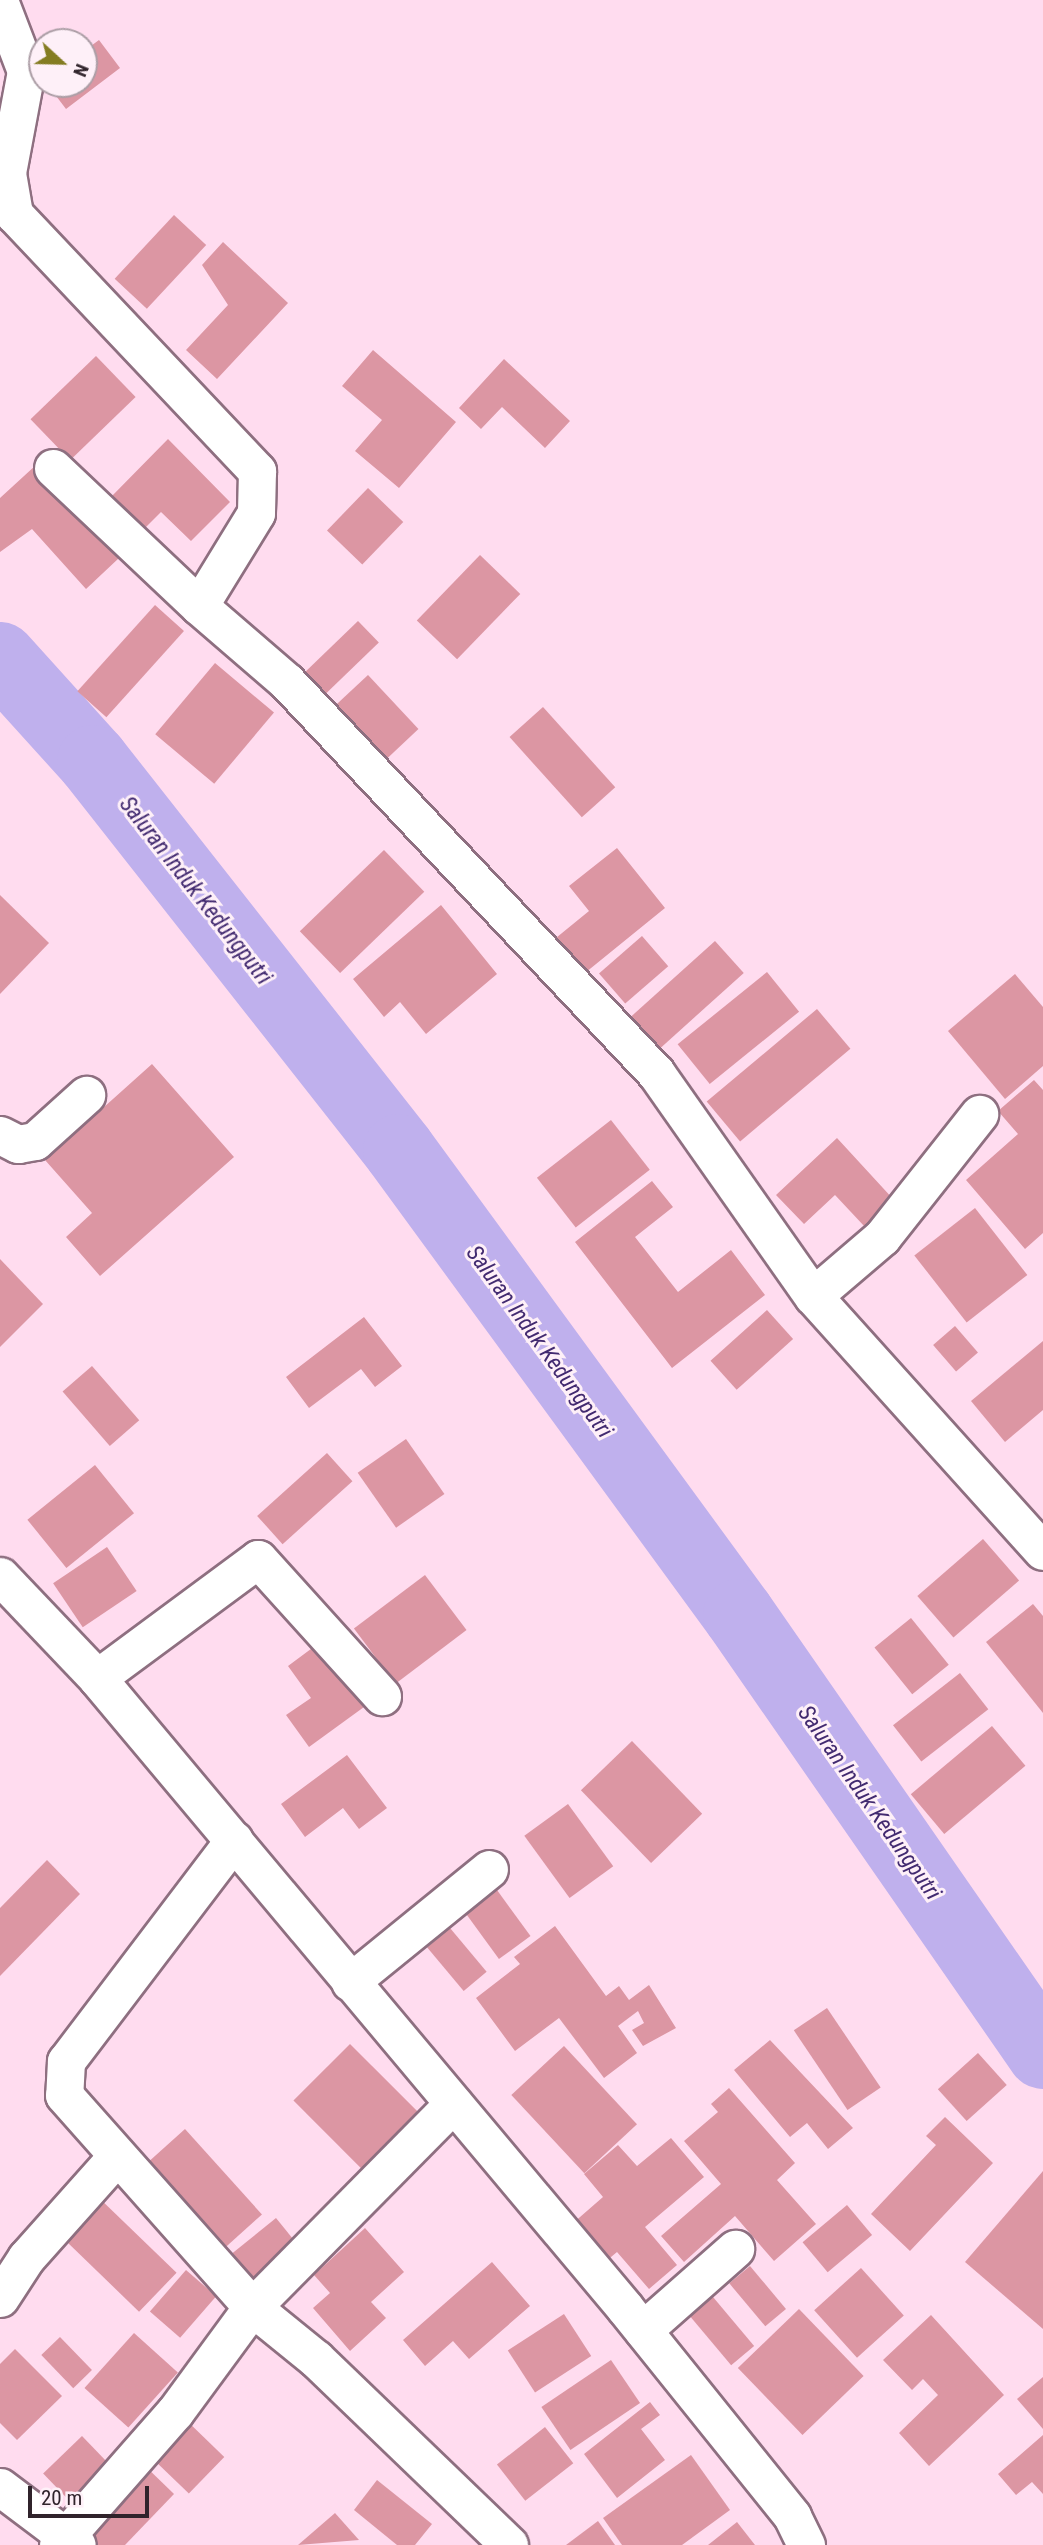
<!DOCTYPE html>
<style>
body{margin:0}
#map{position:relative;width:1043px;height:2545px;overflow:hidden;background:#ffdcef;font-family:"Roboto Condensed",sans-serif}
div>[style]{position:absolute}
.river>*{height:72px;margin:-36px;padding:0 36px;transform-origin:36px;border-radius:36px;background:#bfb0ed}
.building>*{inset:0;background:#dc96a3;transform-origin:0 0}
.roads{filter:drop-shadow(2px 0 #8e6f80) drop-shadow(-2px 0 #8e6f80) drop-shadow(0 2px #8e6f80) drop-shadow(0 -2px #8e6f80)}
.minor>*{height:37px;margin:-18.5px;padding:0 18.5px;transform-origin:18.5px;border-radius:18.5px;background:#fff}
span{translate:-50% -50%;white-space:nowrap;text-align:center;line-height:1.15;-webkit-text-stroke:6px #fef0f8;paint-order:stroke}
.water-label{font-size:23px;color:#422a70;font-style:italic}
.north{position:absolute;left:28px;top:28px;width:70px;height:70px;box-sizing:border-box;background:#fef0f8;border:2px solid #ac9ea6;border-radius:50%;rotate:112deg;font-size:19px;font-weight:700;line-height:28px;text-align:center;color:#30232b}
.north::after{content:'';display:block;margin:auto;width:24px;height:32px;background:#847c22;clip-path:polygon(50% 0,100% 100%,50% 72%,0 100%)}
.scale{position:absolute;left:28px;top:2486px;width:121px;height:32px;box-sizing:border-box;border:4px solid #30232b;border-top:0;padding-left:9px;font-size:21px;line-height:24px;white-space:nowrap;color:#30232b;-webkit-text-stroke:5px #fef0f8;paint-order:stroke}
</style>
<div id="map">
<div class="river">
<div style="left:0;top:658px;width:139px;rotate:47.9deg"></div>
<div style="left:93px;top:761px;width:495px;rotate:51.8deg"></div>
<div style="left:399px;top:1150px;width:576px;rotate:53.83deg"></div>
<div style="left:739px;top:1615px;width:533px;rotate:55.24deg"></div>
</div>
<div class="building">
<div style="clip-path:polygon(99px 40px,120px 68px,66px 109px,47px 84px,84px 84px,84px 51px)"></div>
<div style="left:174px;top:215px;width:44px;height:87px;rotate:43deg"></div>
<div style="clip-path:polygon(223px 242px,288px 303px,217px 379px,186px 350px,228px 305px,202px 265px)"></div>
<div style="clip-path:polygon(373px 350px,456px 422px,399px 488px,355px 451px,382px 420px,342px 386px)"></div>
<div style="left:96px;top:356px;width:57px;height:91px;rotate:46deg"></div>
<div style="clip-path:polygon(504px 359px,570px 421px,545px 448px,502px 407px,481px 429px,459px 408px)"></div>
<div style="clip-path:polygon(168px 439px,230px 502px,191px 541px,161px 512px,144px 529px,111px 497px)"></div>
<div style="clip-path:polygon(36px 465px,119px 558px,86px 589px,32px 529px,0 552px,0 498px)"></div>
<div style="left:368px;top:488px;width:49px;height:59px;rotate:44deg"></div>
<div style="left:480px;top:555px;width:56px;height:91px;rotate:44deg"></div>
<div style="left:155px;top:605px;width:39px;height:116px;rotate:42deg"></div>
<div style="left:358px;top:621px;width:30px;height:76px;rotate:46deg"></div>
<div style="left:215px;top:663px;width:77px;height:93px;rotate:40deg"></div>
<div style="left:368px;top:675px;width:74px;height:44px;rotate:47deg"></div>
<div style="left:543px;top:707px;width:108px;height:45px;rotate:48deg"></div>
<div style="clip-path:polygon(617px 848px,665px 908px,580px 977px,551px 942px,589px 911px,569px 886px)"></div>
<div style="left:384px;top:850px;width:58px;height:117px;rotate:46deg"></div>
<div style="clip-path:polygon(0 895px,49px 943px,0 994px)"></div>
<div style="clip-path:polygon(441px 905px,497px 974px,426px 1034px,400px 1002px,384px 1017px,353px 979px)"></div>
<div style="left:642px;top:936px;width:40px;height:57px;rotate:49deg"></div>
<div style="left:715px;top:941px;width:43px;height:118px;rotate:48deg"></div>
<div style="left:767px;top:972px;width:51px;height:115px;rotate:51deg"></div>
<div style="clip-path:polygon(1015px 974px,1043px 1007px,1043px 1066px,1005px 1099px,948px 1031px)"></div>
<div style="left:817px;top:1009px;width:52px;height:144px;rotate:50deg"></div>
<div style="clip-path:polygon(152px 1064px,234px 1157px,100px 1276px,66px 1237px,92px 1213px,45px 1160px)"></div>
<div style="clip-path:polygon(1034px 1080px,1043px 1090px,1043px 1233px,1025px 1249px,966px 1180px,1018px 1134px,998px 1111px)"></div>
<div style="left:611px;top:1120px;width:63px;height:94px;rotate:52deg"></div>
<div style="clip-path:polygon(837px 1138px,894px 1200px,865px 1227px,835px 1195px,804px 1224px,776px 1195px)"></div>
<div style="clip-path:polygon(652px 1181px,673px 1207px,635px 1237px,678px 1292px,731px 1250px,765px 1295px,672px 1368px,575px 1242px)"></div>
<div style="left:975px;top:1208px;width:85px;height:77px;rotate:52deg"></div>
<div style="clip-path:polygon(0 1259px,43px 1304px,0 1347px)"></div>
<div style="left:767px;top:1310px;width:39px;height:76px;rotate:48deg"></div>
<div style="clip-path:polygon(364px 1317px,402px 1366px,375px 1387px,361px 1369px,309px 1408px,286px 1377px)"></div>
<div style="left:955px;top:1326px;width:35px;height:29px;rotate:49deg"></div>
<div style="clip-path:polygon(1043px 1341px,1043px 1410px,1005px 1442px,971px 1401px)"></div>
<div style="left:92px;top:1366px;width:72px;height:39px;rotate:49deg"></div>
<div style="left:406px;top:1439px;width:67px;height:59px;rotate:55deg"></div>
<div style="left:327px;top:1453px;width:38px;height:94px;rotate:48deg"></div>
<div style="left:95px;top:1465px;width:62px;height:87px;rotate:51deg"></div>
<div style="left:983px;top:1539px;width:55px;height:87px;rotate:49deg"></div>
<div style="left:107px;top:1547px;width:53px;height:65px;rotate:56deg"></div>
<div style="left:425px;top:1575px;width:69px;height:89px;rotate:53deg"></div>
<div style="clip-path:polygon(1033px 1604px,1043px 1616px,1043px 1713px,986px 1642px)"></div>
<div style="left:911px;top:1618px;width:60px;height:47px;rotate:51deg"></div>
<div style="clip-path:polygon(319px 1643px,364px 1707px,309px 1747px,286px 1715px,311px 1698px,288px 1666px)"></div>
<div style="left:960px;top:1673px;width:46px;height:85px;rotate:52deg"></div>
<div style="left:992px;top:1726px;width:52px;height:106px;rotate:50deg"></div>
<div style="left:632px;top:1741px;width:101px;height:71px;rotate:46deg"></div>
<div style="clip-path:polygon(347px 1755px,387px 1808px,359px 1829px,343px 1808px,305px 1837px,281px 1804px)"></div>
<div style="left:568px;top:1804px;width:77px;height:54px;rotate:54deg"></div>
<div style="clip-path:polygon(47px 1860px,80px 1894px,0 1976px,0 1908px)"></div>
<div style="left:497px;top:1890px;width:57px;height:39px;rotate:54deg"></div>
<div style="clip-path:polygon(555px 1926px,606px 1996px,619px 1986px,629px 2000px,649px 1985px,676px 2028px,643px 2046px,632px 2030px,644px 2023px,638px 2011px,618px 2026px,637px 2053px,604px 2078px,559px 2018px,515px 2051px,476px 1998px,520px 1964px,514px 1957px)"></div>
<div style="left:450px;top:1928px;width:57px;height:30px;rotate:50deg"></div>
<div style="left:827px;top:2008px;width:96px;height:40px;rotate:56deg"></div>
<div style="clip-path:polygon(770px 2040px,853px 2128px,828px 2149px,807px 2123px,790px 2137px,734px 2070px)"></div>
<div style="left:350px;top:2044px;width:108px;height:80px;rotate:45deg"></div>
<div style="left:564px;top:2046px;width:107px;height:72px;rotate:47deg"></div>
<div style="left:978px;top:2053px;width:43px;height:54px;rotate:48deg"></div>
<div style="clip-path:polygon(729px 2088px,795px 2163px,777px 2180px,816px 2224px,774px 2261px,735px 2216px,684px 2262px,661px 2236px,721px 2184px,684px 2141px,718px 2112px,711px 2104px)"></div>
<div style="clip-path:polygon(945px 2117px,993px 2163px,910px 2251px,871px 2214px,936px 2145px,926px 2136px)"></div>
<div style="left:185px;top:2129px;width:115px;height:64px;rotate:48deg"></div>
<div style="clip-path:polygon(671px 2138px,704px 2177px,645px 2227px,677px 2265px,649px 2289px,617px 2252px,605px 2262px,572px 2224px,603px 2197px,584px 2174px,618px 2145px,637px 2166px)"></div>
<div style="clip-path:polygon(1043px 2171px,1043px 2329px,965px 2262px)"></div>
<div style="left:96px;top:2195px;width:112px;height:54px;rotate:44deg"></div>
<div style="left:847px;top:2205px;width:39px;height:58px;rotate:50deg"></div>
<div style="left:276px;top:2218px;width:38px;height:57px;rotate:51deg"></div>
<div style="clip-path:polygon(365px 2228px,404px 2272px,371px 2302px,386px 2318px,350px 2351px,313px 2308px,330px 2293px,314px 2275px)"></div>
<div style="clip-path:polygon(492px 2262px,530px 2306px,469px 2359px,453px 2341px,425px 2366px,403px 2340px)"></div>
<div style="left:750px;top:2266px;width:56px;height:27px;rotate:50deg"></div>
<div style="left:861px;top:2268px;width:64px;height:63px;rotate:48deg"></div>
<div style="left:186px;top:2270px;width:40px;height:55px;rotate:41deg"></div>
<div style="left:713px;top:2297px;width:64px;height:30px;rotate:50deg"></div>
<div style="left:799px;top:2309px;width:93px;height:85px;rotate:46deg"></div>
<div style="left:564px;top:2314px;width:50px;height:67px;rotate:57deg"></div>
<div style="clip-path:polygon(931px 2315px,1004px 2395px,929px 2466px,899px 2433px,938px 2395px,923px 2379px,912px 2390px,883px 2360px)"></div>
<div style="left:134px;top:2333px;width:59px;height:74px;rotate:42deg"></div>
<div style="left:60px;top:2337px;width:46px;height:26px;rotate:46deg"></div>
<div style="clip-path:polygon(15px 2349px,62px 2396px,17px 2440px,0 2423px,0 2364px)"></div>
<div style="left:611px;top:2360px;width:52px;height:84px;rotate:56deg"></div>
<div style="clip-path:polygon(1043px 2377px,1043px 2429px,1017px 2399px)"></div>
<div style="clip-path:polygon(650px 2402px,660px 2415px,641px 2429px,665px 2460px,617px 2498px,584px 2454px)"></div>
<div style="left:184px;top:2418px;width:56px;height:51px;rotate:44deg"></div>
<div style="left:545px;top:2427px;width:46px;height:61px;rotate:52deg"></div>
<div style="clip-path:polygon(1043px 2435px,1043px 2494px,1032px 2482px,1016px 2495px,998px 2474px)"></div>
<div style="left:82px;top:2436px;width:43px;height:54px;rotate:46deg"></div>
<div style="clip-path:polygon(691px 2455px,730px 2510px,682px 2545px,622px 2545px,603px 2518px)"></div>
<div style="clip-path:polygon(141px 2462px,174px 2494px,125px 2545px,92px 2545px,77px 2530px)"></div>
<div style="clip-path:polygon(377px 2480px,432px 2524px,415px 2545px,397px 2545px,354px 2510px)"></div>
<div style="clip-path:polygon(335px 2513px,359px 2540px,298px 2545px)"></div>
<div style="clip-path:polygon(598px 2521px,615px 2545px,566px 2545px)"></div>
<div style="clip-path:polygon(737px 2522px,755px 2545px,708px 2545px)"></div>
</div>
<div class="roads">
<div class="minor">
<div style="left:0;top:3px;width:73px;rotate:69.1deg"></div>
<div style="left:26px;top:71px;width:104px;rotate:100.6deg"></div>
<div style="left:7px;top:173px;width:42px;rotate:80.3deg"></div>
<div style="left:14px;top:214px;width:354px;rotate:46.6deg"></div>
<div style="left:257px;top:471px;width:42px;rotate:91.4deg"></div>
<div style="left:256px;top:513px;width:109px;rotate:121.5deg"></div>
<div style="left:199px;top:606px;width:116px;rotate:40.8deg"></div>
<div style="left:287px;top:682px;width:538px;rotate:46.66deg"></div>
<div style="left:656px;top:1073px;width:273px;rotate:54.9deg"></div>
<div style="left:813px;top:1296px;width:343px;rotate:48deg"></div>
<div style="left:53px;top:468px;width:201px;rotate:43.4deg"></div>
<div style="left:0;top:1135px;width:20px;rotate:27deg"></div>
<div style="left:18px;top:1144px;width:17px;rotate:-10deg"></div>
<div style="left:35px;top:1141px;width:69px;rotate:-42deg"></div>
<div style="left:813px;top:1296px;width:91px;rotate:-40.5deg"></div>
<div style="left:882px;top:1237px;width:157px;rotate:-51.7deg"></div>
<div style="left:0;top:1576px;width:141px;rotate:46.4deg"></div>
<div style="left:97px;top:1678px;width:822px;rotate:50.03deg"></div>
<div style="left:625px;top:2308px;width:267px;rotate:51.2deg"></div>
<div style="left:792px;top:2516px;width:32px;rotate:64deg"></div>
<div style="left:97px;top:1678px;width:200px;rotate:-36.5deg"></div>
<div style="left:258px;top:1559px;width:185px;rotate:47.9deg"></div>
<div style="left:234px;top:1840px;width:278px;rotate:127.2deg"></div>
<div style="left:66px;top:2061px;width:34px;rotate:93deg"></div>
<div style="left:64px;top:2095px;width:283px;rotate:48.4deg"></div>
<div style="left:252px;top:2307px;width:82px;rotate:39.1deg"></div>
<div style="left:316px;top:2359px;width:268px;rotate:43.9deg"></div>
<div style="left:350px;top:1982px;width:179px;rotate:-39.1deg"></div>
<div style="left:0;top:2298px;width:48px;rotate:-57deg"></div>
<div style="left:26px;top:2258px;width:137px;rotate:-48.3deg"></div>
<div style="left:643px;top:2330px;width:123px;rotate:-41.4deg"></div>
<div style="left:0;top:2487px;width:96px;rotate:37deg"></div>
<div style="left:58px;top:2545px;width:177px;rotate:-48.7deg"></div>
<div style="left:175px;top:2412px;width:130px;rotate:-53.7deg"></div>
<div style="left:252px;top:2307px;width:286px;rotate:-45.3deg"></div>
</div>
</div>
<div class="water-label">
<span style="left:195px;top:891px;rotate:52deg">Saluran Induk Kedungputri</span>
<span style="left:539px;top:1342px;rotate:54deg">Saluran Induk Kedungputri</span>
<span style="left:869px;top:1803px;rotate:55deg">Saluran Induk Kedungputri</span>
</div>
<div class="north">N</div>
<div class="scale">20 m</div>
</div>
